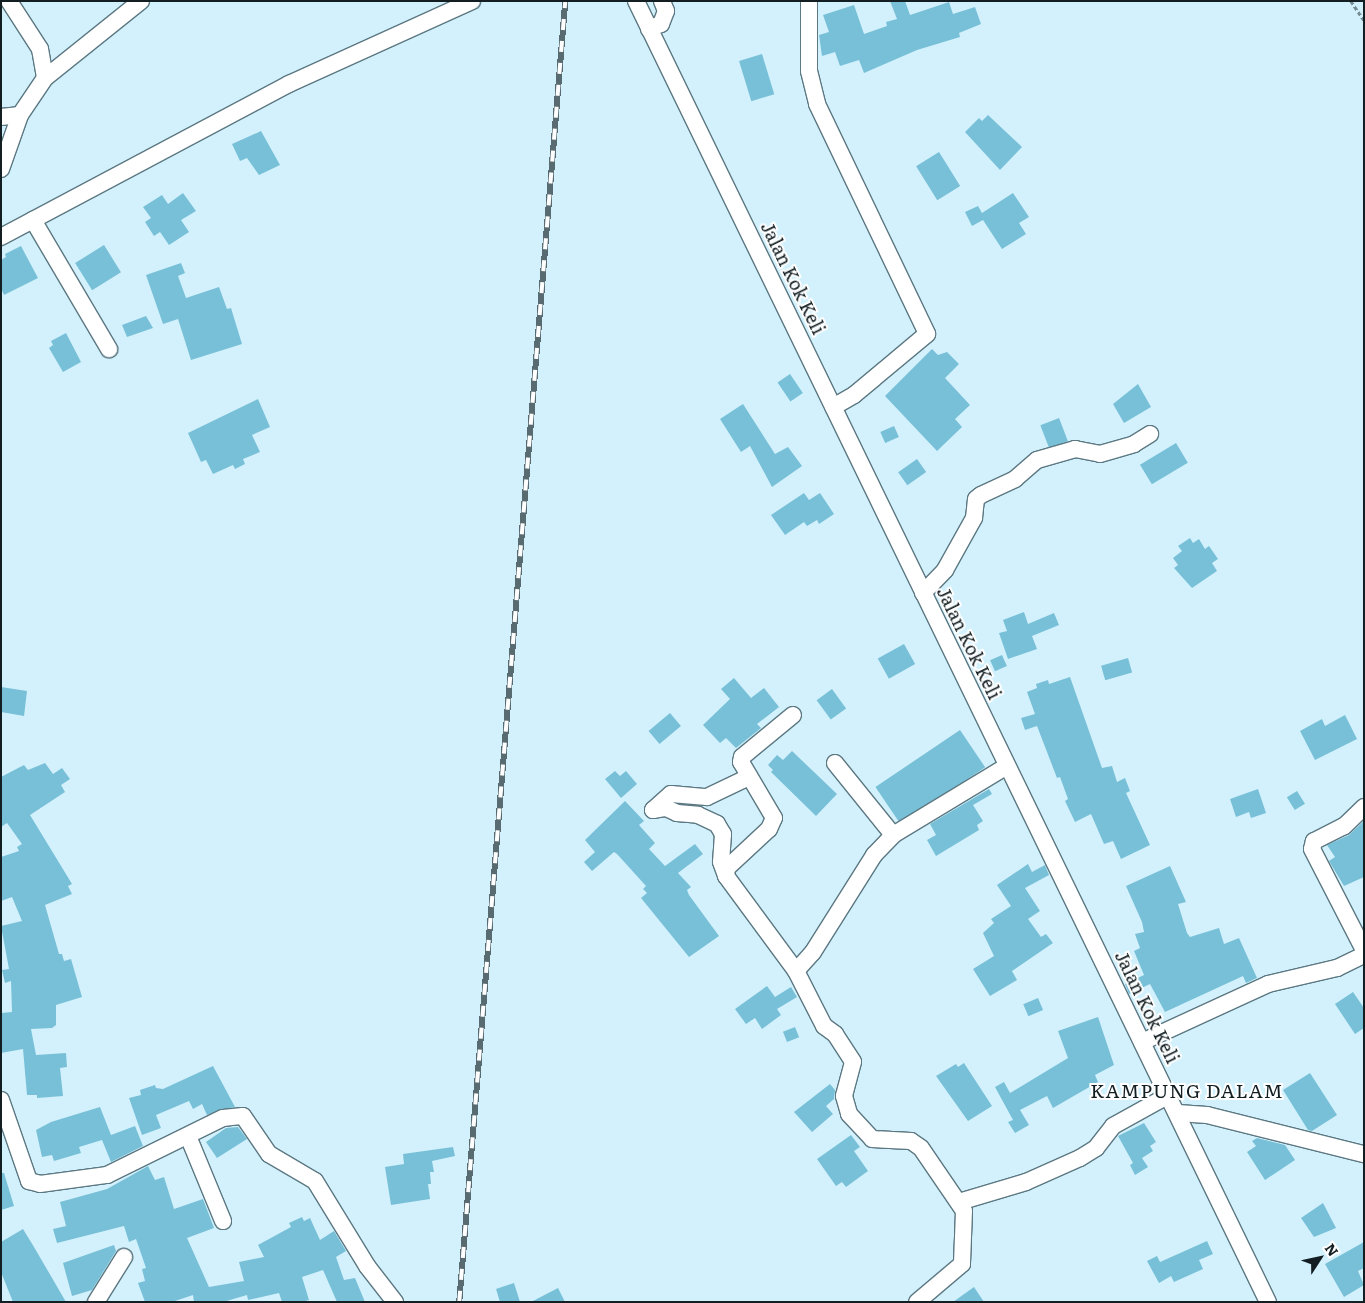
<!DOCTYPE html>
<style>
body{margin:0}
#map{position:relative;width:1365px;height:1303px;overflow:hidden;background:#d2f1fc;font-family:Literata,serif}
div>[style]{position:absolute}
.building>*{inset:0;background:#78c0d8;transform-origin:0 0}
.path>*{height:2.5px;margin-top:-1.25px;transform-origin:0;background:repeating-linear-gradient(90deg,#778d95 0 4px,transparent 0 6.5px)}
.roads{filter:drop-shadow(1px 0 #5c7882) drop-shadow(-1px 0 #5c7882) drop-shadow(0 1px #5c7882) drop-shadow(0 -1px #5c7882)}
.minor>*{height:16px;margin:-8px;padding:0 8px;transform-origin:8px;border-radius:8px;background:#fff}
.rail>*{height:5.5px;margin-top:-2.75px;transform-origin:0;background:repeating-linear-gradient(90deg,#fff 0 11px,#586b71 0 22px);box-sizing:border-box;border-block:1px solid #586b71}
span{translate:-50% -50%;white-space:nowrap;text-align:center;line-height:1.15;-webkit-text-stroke:4px #fff;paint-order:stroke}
.street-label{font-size:18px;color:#121e22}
.neighbourhood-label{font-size:19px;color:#121e22;letter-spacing:1px}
.frame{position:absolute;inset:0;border:2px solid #121e22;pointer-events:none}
.north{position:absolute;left:1295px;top:1233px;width:50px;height:50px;-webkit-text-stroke:4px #fff;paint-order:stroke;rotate:55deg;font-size:14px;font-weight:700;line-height:20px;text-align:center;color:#121e22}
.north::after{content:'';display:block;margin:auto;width:18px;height:22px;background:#121e22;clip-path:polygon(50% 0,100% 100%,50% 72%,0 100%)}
</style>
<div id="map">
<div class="building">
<div style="clip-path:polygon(890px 1px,905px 1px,910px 15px,949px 2px,953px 14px,975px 7px,981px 24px,959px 33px,960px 37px,917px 50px,864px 73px,859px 60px,840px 66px,835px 52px,822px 56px,819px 35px,829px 32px,823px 15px,854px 5px,864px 34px,887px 26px,886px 22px,897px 19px)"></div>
<div style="left:762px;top:54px;width:42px;height:24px;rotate:73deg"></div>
<div style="clip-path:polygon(988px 115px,1022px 147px,1000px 170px,965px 132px,979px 118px,982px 121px)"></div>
<div style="clip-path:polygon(261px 131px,280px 165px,259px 175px,247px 158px,240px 161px,232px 144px)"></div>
<div style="left:939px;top:152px;width:40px;height:27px;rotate:58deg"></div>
<div style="clip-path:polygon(183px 193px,196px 211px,181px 220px,189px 232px,169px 245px,160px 232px,154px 236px,145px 222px,151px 218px,143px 207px,162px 195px,168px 204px)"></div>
<div style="clip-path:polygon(1013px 193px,1029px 217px,1019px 223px,1026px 234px,1002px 249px,983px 220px,972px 226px,965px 212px,978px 206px,982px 213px)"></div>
<div style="left:104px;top:245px;width:32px;height:34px;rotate:58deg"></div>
<div style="clip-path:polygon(21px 246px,38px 278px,4px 295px,1px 288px,1px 260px,6px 257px,5px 254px)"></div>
<div style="clip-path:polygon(181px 263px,185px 273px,178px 276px,186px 298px,219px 287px,227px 309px,231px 308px,242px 344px,191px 360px,178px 319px,163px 324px,146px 275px)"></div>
<div style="clip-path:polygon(146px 316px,153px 328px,127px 337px,122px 325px)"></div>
<div style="clip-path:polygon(66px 333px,81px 362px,63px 372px,49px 348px,53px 345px,51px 341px)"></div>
<div style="clip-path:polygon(932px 349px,938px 355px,947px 352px,959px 364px,945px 378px,970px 405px,955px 419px,962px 427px,937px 451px,885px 396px)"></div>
<div style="left:790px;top:374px;width:23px;height:15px;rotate:56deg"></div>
<div style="clip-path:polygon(1138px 384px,1151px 407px,1124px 423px,1113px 404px)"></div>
<div style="clip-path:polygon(258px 399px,270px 427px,252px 435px,260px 452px,243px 459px,245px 464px,235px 469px,233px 465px,213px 474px,206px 460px,201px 462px,188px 433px)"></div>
<div style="clip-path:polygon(743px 404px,775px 454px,788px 447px,802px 466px,772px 487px,750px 446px,741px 452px,720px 419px)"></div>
<div style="left:1059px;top:418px;width:25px;height:20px;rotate:69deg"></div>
<div style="left:894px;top:426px;width:12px;height:15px;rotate:66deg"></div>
<div style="left:1176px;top:443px;width:23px;height:42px;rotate:59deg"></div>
<div style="left:917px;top:459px;width:16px;height:23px;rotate:55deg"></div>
<div style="clip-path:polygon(804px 493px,809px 500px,820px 493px,834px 514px,819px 524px,817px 520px,807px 526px,804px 522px,785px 535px,771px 515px)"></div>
<div style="clip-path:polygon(1190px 538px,1193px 543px,1199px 539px,1205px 549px,1209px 546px,1218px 559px,1212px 563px,1217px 571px,1192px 588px,1174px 568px,1178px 565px,1173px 558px,1182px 551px,1178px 546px)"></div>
<div style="clip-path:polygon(1024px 612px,1028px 624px,1054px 613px,1059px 625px,1032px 636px,1037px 649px,1008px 659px,999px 633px,1007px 631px,1003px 620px)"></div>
<div style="left:904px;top:644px;width:23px;height:30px;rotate:61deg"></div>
<div style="left:1002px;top:655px;width:12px;height:13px;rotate:66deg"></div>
<div style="left:1128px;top:658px;width:15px;height:28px;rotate:74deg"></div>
<div style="clip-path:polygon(1070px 677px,1102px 768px,1112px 766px,1117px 782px,1125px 778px,1130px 791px,1126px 793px,1150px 845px,1121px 859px,1113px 841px,1104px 844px,1091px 814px,1075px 822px,1065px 801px,1068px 799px,1060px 777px,1057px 778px,1037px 726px,1025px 730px,1021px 718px,1035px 714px,1027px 692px,1037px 688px,1036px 684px,1048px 680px,1049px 684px)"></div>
<div style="clip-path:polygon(734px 678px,751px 698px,764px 688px,779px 707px,757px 724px,761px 728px,736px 748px,726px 738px,720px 743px,703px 725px,730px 699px,721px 689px)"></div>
<div style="clip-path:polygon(1px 687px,27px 691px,24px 716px,1px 712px)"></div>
<div style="left:832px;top:689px;width:24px;height:19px;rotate:54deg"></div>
<div style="left:670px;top:713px;width:17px;height:28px;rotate:50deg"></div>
<div style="clip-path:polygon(1345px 715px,1357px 739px,1315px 760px,1300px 731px,1322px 719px,1325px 726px)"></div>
<div style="left:960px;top:730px;width:45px;height:102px;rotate:56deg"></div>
<div style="clip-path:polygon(792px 751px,837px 794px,816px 816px,771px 772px,773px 770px,768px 765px,777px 755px,783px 760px)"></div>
<div style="clip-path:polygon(45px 763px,53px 774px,62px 768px,70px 779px,61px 785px,65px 792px,30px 815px,72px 884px,68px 886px,72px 894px,45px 905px,59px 954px,62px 954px,64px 961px,71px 959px,82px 997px,56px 1005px,56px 1025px,52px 1028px,31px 1029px,36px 1055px,66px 1053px,67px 1067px,60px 1068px,63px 1096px,37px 1098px,37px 1095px,27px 1095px,23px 1049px,1px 1053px,2px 1013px,12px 1012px,11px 981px,5px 983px,2px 970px,9px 969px,1px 926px,22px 921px,12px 897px,1px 901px,1px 857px,19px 851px,17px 847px,22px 844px,7px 823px,1px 827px,1px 777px,24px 765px,28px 770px)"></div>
<div style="clip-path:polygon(615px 771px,620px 776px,626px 771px,637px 784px,621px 798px,605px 779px)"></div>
<div style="clip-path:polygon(989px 789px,992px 794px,973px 805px,983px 821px,977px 825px,979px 830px,936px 856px,927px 840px,936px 835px,930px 824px)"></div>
<div style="clip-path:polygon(1258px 789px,1266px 813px,1251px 818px,1249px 812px,1236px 817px,1230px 799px)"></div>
<div style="left:1297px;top:791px;width:15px;height:12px;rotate:58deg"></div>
<div style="clip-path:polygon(625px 801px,644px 821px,639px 825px,655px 843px,649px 849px,665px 866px,695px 844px,703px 854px,678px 873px,691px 887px,687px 890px,689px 895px,719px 936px,689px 957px,641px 898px,647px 893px,643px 889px,646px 886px,617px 854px,614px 852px,592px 871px,584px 862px,595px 852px,585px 840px)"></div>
<div style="clip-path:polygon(1364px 821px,1364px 877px,1344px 886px,1329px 861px,1335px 857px,1327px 845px,1349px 835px)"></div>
<div style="clip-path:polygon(1028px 864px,1032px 872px,1045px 865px,1049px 875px,1025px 888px,1040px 911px,1028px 919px,1041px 937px,1046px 934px,1053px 943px,1012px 971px,1017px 980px,990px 996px,973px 969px,994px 956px,983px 933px,994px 923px,991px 919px,1011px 906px,997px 885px)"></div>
<div style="clip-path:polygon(1170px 866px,1186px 902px,1178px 904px,1187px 933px,1190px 937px,1219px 928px,1224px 944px,1239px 938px,1257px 978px,1246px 983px,1243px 976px,1165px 1012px,1150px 984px,1129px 994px,1125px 984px,1144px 975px,1134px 951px,1140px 948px,1135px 934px,1144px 932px,1142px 922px,1126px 886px)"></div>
<div style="clip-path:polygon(767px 986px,775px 997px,791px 987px,797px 997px,777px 1009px,781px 1015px,762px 1029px,755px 1018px,746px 1024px,735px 1009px)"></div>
<div style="clip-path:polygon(1353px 992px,1364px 1008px,1364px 1028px,1355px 1034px,1335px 1004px)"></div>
<div style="left:1038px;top:998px;width:13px;height:16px;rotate:67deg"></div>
<div style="clip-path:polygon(1098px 1017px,1114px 1065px,1095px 1075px,1098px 1082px,1053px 1108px,1047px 1096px,1020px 1110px,1029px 1125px,1015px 1133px,1008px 1122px,1013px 1120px,995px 1087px,1004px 1082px,1010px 1093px,1068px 1058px,1058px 1031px)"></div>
<div style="left:795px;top:1027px;width:11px;height:13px;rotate:68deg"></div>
<div style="clip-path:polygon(964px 1063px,992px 1106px,968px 1121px,936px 1076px,956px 1064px,958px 1067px)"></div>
<div style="clip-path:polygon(213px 1066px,235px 1107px,207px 1115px,202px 1104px,193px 1109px,189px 1101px,156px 1115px,161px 1128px,142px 1135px,129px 1098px,141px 1095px,140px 1090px,155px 1085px,156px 1088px,163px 1089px)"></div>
<div style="clip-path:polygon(1310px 1073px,1337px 1115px,1312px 1131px,1308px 1130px,1283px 1090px)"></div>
<div style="clip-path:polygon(830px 1084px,835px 1090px,834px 1099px,826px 1106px,833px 1114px,812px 1132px,794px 1112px)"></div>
<div style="clip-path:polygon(100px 1107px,111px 1135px,135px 1126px,143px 1146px,111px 1162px,102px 1140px,79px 1147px,81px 1153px,54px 1161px,52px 1155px,42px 1157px,36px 1130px,51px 1122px)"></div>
<div style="clip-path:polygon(1144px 1123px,1156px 1142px,1150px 1146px,1153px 1151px,1142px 1158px,1148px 1167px,1135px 1175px,1130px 1165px,1133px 1163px,1118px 1136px)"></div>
<div style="clip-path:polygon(238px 1127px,247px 1139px,217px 1158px,206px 1142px,226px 1128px)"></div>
<div style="clip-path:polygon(851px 1135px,860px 1147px,854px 1151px,868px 1171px,846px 1187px,842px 1182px,836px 1186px,817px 1159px)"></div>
<div style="clip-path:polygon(1257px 1138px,1285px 1145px,1295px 1160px,1265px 1180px,1247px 1152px,1256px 1146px,1252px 1141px)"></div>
<div style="clip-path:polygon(453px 1147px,455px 1156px,432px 1161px,434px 1172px,430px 1172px,431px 1184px,428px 1184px,430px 1199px,391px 1205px,385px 1167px,404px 1164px,403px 1154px)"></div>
<div style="clip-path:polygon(148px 1166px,155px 1180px,164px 1177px,174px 1209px,203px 1199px,214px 1228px,187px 1238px,209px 1287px,244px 1281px,239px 1262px,264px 1257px,258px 1245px,291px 1227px,289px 1223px,302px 1217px,304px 1221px,310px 1218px,320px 1240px,334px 1231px,346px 1251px,336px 1257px,344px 1280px,355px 1278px,365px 1302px,337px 1302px,323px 1270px,302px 1277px,309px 1300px,302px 1302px,282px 1302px,279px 1293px,248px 1300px,247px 1295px,223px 1302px,194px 1302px,193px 1295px,172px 1302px,145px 1302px,138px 1283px,145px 1281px,142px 1269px,146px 1268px,136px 1239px,129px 1242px,124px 1226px,57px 1243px,53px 1229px,66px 1226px,60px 1202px,107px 1189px)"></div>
<div style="clip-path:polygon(1px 1173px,4px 1173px,14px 1206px,1px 1210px)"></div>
<div style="clip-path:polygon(1323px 1203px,1336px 1228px,1314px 1237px,1301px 1218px)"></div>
<div style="clip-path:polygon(23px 1229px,34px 1247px,66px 1302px,13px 1302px,1px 1272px,1px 1242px)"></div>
<div style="clip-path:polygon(1207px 1241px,1213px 1254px,1199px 1260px,1203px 1269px,1174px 1282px,1171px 1276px,1159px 1283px,1147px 1261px,1157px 1256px,1160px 1262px)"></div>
<div style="clip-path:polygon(1364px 1242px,1364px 1268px,1358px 1271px,1364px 1285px,1344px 1297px,1325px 1264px)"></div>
<div style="clip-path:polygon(114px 1245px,116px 1251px,92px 1290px,72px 1296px,63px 1263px)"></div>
<div style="clip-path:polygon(514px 1283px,520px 1302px,500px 1302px,496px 1289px)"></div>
<div style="clip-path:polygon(974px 1287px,984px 1302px,953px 1302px)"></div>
<div style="clip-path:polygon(558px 1288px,565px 1302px,531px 1302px)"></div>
</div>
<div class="path">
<div style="left:1351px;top:1px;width:23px;rotate:56deg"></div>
</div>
<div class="roads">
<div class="minor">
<div style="left:9px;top:1px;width:57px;rotate:57.1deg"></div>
<div style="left:40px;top:49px;width:29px;rotate:80deg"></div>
<div style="left:636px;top:1px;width:1446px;rotate:64.09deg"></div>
<div style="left:809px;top:1px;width:70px;rotate:90deg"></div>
<div style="left:809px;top:71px;width:34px;rotate:76deg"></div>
<div style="left:817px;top:104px;width:255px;rotate:64.4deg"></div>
<div style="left:927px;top:334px;width:95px;rotate:140.1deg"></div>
<div style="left:854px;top:395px;width:24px;rotate:150deg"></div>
<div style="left:649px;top:29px;width:13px;rotate:-23deg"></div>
<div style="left:661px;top:24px;width:14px;rotate:-69deg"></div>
<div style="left:666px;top:11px;width:11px;rotate:-112deg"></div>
<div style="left:1px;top:117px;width:19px;rotate:-6deg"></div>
<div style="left:1px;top:169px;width:57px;rotate:-70.6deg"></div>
<div style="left:20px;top:115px;width:45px;rotate:-56deg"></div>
<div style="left:45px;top:78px;width:123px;rotate:-38.7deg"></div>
<div style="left:33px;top:220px;width:150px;rotate:59.5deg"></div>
<div style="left:1px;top:237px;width:326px;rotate:-28deg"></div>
<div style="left:289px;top:84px;width:201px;rotate:-24.4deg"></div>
<div style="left:923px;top:593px;width:32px;rotate:-46deg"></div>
<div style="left:945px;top:570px;width:60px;rotate:-60.9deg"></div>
<div style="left:974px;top:518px;width:19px;rotate:-84deg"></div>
<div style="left:976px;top:499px;width:6px;rotate:-39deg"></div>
<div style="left:981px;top:495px;width:38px;rotate:-25deg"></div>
<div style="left:1015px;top:479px;width:29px;rotate:-41deg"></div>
<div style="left:1037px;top:460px;width:40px;rotate:-16deg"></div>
<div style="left:1075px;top:449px;width:25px;rotate:11deg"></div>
<div style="left:1100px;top:454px;width:35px;rotate:-16deg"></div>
<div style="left:1134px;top:444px;width:19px;rotate:-32deg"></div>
<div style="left:835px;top:763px;width:92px;rotate:51.1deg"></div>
<div style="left:1364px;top:807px;width:28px;rotate:136deg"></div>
<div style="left:1344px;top:826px;width:34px;rotate:153deg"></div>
<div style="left:1314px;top:841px;width:8px;rotate:104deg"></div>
<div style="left:1312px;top:849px;width:114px;rotate:62.8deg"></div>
<div style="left:653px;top:810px;width:13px;rotate:-9deg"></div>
<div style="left:666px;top:808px;width:12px;rotate:24deg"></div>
<div style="left:677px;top:813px;width:21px;rotate:5deg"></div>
<div style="left:698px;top:815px;width:21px;rotate:25deg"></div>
<div style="left:717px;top:824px;width:12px;rotate:59deg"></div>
<div style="left:723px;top:834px;width:28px;rotate:94deg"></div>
<div style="left:721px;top:862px;width:15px;rotate:70deg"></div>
<div style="left:726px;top:876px;width:118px;rotate:53.6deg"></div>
<div style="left:796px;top:971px;width:62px;rotate:63deg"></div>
<div style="left:824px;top:1026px;width:14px;rotate:36deg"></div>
<div style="left:835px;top:1034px;width:33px;rotate:57deg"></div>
<div style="left:853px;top:1062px;width:35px;rotate:105deg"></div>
<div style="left:844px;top:1096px;width:19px;rotate:74deg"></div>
<div style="left:849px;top:1114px;width:34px;rotate:47deg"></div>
<div style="left:872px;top:1139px;width:39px;rotate:3deg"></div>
<div style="left:911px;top:1141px;width:12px;rotate:35deg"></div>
<div style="left:921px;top:1148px;width:76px;rotate:55.7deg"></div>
<div style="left:964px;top:1211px;width:53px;rotate:92.2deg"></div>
<div style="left:962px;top:1264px;width:59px;rotate:139.8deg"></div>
<div style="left:653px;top:810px;width:24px;rotate:-42deg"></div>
<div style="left:671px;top:794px;width:36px;rotate:5deg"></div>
<div style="left:707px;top:797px;width:47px;rotate:-25.5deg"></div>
<div style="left:726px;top:876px;width:8px;rotate:-83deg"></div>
<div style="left:727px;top:868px;width:57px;rotate:-42.9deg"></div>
<div style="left:769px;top:829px;width:12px;rotate:-66deg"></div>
<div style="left:774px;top:818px;width:65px;rotate:-120.5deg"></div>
<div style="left:741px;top:762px;width:5px;rotate:-79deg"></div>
<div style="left:742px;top:757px;width:66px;rotate:-39.5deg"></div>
<div style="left:796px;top:971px;width:25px;rotate:-48deg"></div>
<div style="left:813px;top:952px;width:115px;rotate:-57.8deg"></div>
<div style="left:874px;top:855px;width:28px;rotate:-46deg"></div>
<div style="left:893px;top:835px;width:133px;rotate:-31.2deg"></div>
<div style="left:1142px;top:1042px;width:139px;rotate:-24.7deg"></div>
<div style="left:1268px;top:984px;width:71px;rotate:-13.1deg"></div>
<div style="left:1337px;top:968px;width:30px;rotate:-26deg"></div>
<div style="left:1px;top:1100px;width:86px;rotate:70.9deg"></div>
<div style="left:29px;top:1181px;width:11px;rotate:15deg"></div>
<div style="left:40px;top:1184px;width:68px;rotate:-7.7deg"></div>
<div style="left:107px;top:1175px;width:129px;rotate:-26.2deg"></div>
<div style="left:223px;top:1118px;width:20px;rotate:-6deg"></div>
<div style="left:243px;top:1116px;width:46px;rotate:55.6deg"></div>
<div style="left:269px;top:1154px;width:53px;rotate:30.4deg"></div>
<div style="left:315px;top:1181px;width:100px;rotate:58.5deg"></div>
<div style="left:367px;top:1266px;width:46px;rotate:52.1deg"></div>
<div style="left:1178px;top:1113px;width:29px;rotate:4deg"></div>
<div style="left:1207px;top:1115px;width:162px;rotate:14deg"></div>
<div style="left:188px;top:1136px;width:92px;rotate:67.6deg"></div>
<div style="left:959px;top:1202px;width:70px;rotate:-16.6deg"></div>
<div style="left:1026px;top:1182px;width:59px;rotate:-24deg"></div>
<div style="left:1080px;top:1158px;width:19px;rotate:-32deg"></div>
<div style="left:1096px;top:1148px;width:28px;rotate:-52deg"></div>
<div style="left:1113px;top:1126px;width:64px;rotate:-29deg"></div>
<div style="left:96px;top:1302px;width:53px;rotate:-58.1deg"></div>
</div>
</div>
<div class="rail">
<div style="left:459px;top:1302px;width:1305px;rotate:-85.34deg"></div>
</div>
<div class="street-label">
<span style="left:793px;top:278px;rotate:64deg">Jalan Kok Keli</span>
<span style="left:969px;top:643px;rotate:64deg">Jalan Kok Keli</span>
<span style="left:1147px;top:1007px;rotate:64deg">Jalan Kok Keli</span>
</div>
<div class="neighbourhood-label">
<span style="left:1187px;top:1091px">KAMPUNG DALAM</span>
</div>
<div class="frame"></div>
<div class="north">N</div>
</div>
